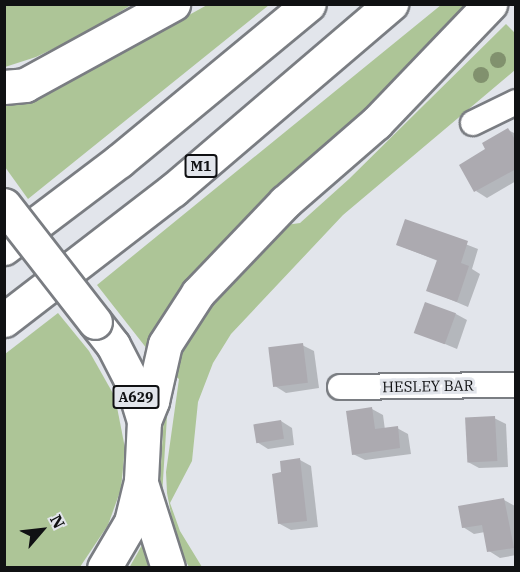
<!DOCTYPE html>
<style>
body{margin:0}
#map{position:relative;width:520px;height:572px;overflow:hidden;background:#e2e5eb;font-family:"IBM Plex Serif",serif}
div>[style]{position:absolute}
.green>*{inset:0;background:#adc597}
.shadow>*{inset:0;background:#0003}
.building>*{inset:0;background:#acaab0;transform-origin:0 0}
.roads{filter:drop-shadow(2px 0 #7a7d82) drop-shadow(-2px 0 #7a7d82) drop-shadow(0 2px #7a7d82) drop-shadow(0 -2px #7a7d82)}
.street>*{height:24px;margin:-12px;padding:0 12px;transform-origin:12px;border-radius:12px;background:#fff}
.primary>*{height:33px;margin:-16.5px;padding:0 16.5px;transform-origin:16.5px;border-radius:16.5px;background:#fff}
.highway>*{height:33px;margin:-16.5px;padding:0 16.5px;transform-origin:16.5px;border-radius:16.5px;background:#fff}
.bridges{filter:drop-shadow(2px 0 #7a7d82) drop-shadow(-2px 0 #7a7d82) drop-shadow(0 2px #7a7d82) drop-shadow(0 -2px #7a7d82)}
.primary-bridge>*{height:33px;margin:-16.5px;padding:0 16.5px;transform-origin:16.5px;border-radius:16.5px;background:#fff}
.trees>*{width:16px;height:16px;margin:-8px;border-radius:50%;background:#81916e}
span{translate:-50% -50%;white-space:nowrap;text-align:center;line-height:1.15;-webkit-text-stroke:6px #e2e5eb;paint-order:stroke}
.shield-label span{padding:2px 4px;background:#e2e5eb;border:2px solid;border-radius:4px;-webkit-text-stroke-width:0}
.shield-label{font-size:14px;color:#101113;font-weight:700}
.street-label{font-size:15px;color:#101113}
.frame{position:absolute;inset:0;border:6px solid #101113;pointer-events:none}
.north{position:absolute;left:12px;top:500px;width:60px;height:60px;-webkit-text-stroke:4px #e2e5eb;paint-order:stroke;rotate:62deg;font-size:16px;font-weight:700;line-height:24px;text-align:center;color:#101113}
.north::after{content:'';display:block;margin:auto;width:21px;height:27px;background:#101113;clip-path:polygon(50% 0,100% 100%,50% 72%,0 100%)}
</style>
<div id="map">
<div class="green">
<div style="clip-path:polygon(5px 5px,131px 5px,84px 34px,36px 57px,5px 67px)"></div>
<div style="clip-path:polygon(207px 5px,269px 5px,28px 199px,5px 167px,5px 103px,92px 69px)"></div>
<div style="clip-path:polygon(441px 5px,473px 5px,261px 211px,151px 354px,97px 285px)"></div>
<div style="clip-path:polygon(506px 24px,515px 33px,515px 70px,343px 215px,231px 334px,213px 363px,198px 402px,192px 461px,170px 503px,180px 531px,202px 567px,189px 567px,177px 545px,167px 493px,166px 472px,179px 379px,171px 373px,210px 298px,279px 226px,300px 223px,349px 179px)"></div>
<div style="clip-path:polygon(58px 313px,89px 351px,115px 397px,125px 448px,121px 489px,108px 525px,80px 567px,5px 567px,5px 354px)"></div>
<div style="clip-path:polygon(165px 397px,168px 400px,162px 496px,159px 498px)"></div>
<div style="clip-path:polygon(143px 543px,152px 567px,129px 568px,137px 554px)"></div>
</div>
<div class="shadow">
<div style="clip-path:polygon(508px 130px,516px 134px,516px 181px,487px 198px,476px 191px)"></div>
<div style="clip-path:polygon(406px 221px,478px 249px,472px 269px,480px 274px,468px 307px,428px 290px,438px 261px,398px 245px)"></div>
<div style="clip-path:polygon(456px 314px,467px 320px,457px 349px,416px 332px)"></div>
<div style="clip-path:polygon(302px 345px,314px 351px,319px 388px,286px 393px,275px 386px)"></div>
<div style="clip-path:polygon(372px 409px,383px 415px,385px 430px,397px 428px,408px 434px,411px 454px,365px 460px,353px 454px)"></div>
<div style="clip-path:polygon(494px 418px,506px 424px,508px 467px,479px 468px,468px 462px)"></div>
<div style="clip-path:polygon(281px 421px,292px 428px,294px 445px,268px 449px,257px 442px)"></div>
<div style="clip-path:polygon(300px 460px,311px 466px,318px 527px,291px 530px,280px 524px,283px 474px)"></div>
<div style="clip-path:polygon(504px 500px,515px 506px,516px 555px,500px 558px,489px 551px,485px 532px,474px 534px,463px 527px)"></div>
</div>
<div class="building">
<div style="clip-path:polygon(508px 128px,516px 141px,516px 169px,474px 192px,459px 165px,485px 149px,482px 143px)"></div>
<div style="clip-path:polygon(405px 219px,468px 241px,461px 263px,469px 266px,457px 302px,426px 291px,437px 260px,396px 245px)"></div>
<div style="left:425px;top:302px;width:33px;height:33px;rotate:20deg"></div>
<div style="left:303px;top:343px;width:40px;height:35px;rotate:83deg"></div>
<div style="clip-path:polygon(372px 407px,375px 429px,398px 426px,400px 448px,352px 455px,346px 411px)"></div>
<div style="left:495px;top:416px;width:45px;height:30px;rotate:87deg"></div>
<div style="left:281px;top:420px;width:19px;height:28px;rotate:81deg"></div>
<div style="clip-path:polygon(300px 458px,307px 521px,278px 524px,272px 474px,281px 472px,280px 461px)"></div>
<div style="clip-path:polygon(504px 498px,514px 548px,487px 552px,482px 525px,462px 528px,458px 506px)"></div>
</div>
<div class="roads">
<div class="street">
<div style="left:473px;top:123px;width:48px;rotate:-26deg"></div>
<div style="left:340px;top:387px;width:176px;rotate:-0.7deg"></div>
</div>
<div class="primary">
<div style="left:95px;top:322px;width:29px;rotate:52deg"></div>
<div style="left:113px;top:345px;width:42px;rotate:62.8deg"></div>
<div style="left:132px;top:382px;width:41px;rotate:72.9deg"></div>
<div style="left:144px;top:421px;width:60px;rotate:92.9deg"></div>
<div style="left:141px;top:481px;width:42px;rotate:103.7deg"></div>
<div style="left:131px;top:522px;width:53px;rotate:120.4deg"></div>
<div style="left:142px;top:486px;width:86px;rotate:72.4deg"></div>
</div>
<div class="highway">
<div style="left:4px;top:87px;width:21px;rotate:-5deg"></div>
<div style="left:25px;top:85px;width:169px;rotate:-28.7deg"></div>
<div style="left:4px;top:248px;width:144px;rotate:-37.1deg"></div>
<div style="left:119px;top:161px;width:246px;rotate:-39.6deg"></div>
<div style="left:4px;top:320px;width:213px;rotate:-37.6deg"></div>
<div style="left:173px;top:190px;width:287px;rotate:-40.5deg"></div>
<div style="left:144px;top:421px;width:22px;rotate:-68deg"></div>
<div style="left:152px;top:401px;width:58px;rotate:-77.2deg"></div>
<div style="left:165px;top:344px;width:61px;rotate:-57.1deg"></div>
<div style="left:198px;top:293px;width:126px;rotate:-46.3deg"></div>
<div style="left:285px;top:202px;width:121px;rotate:-41deg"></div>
<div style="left:376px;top:123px;width:165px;rotate:-46.2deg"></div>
</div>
</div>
<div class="bridges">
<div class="primary-bridge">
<div style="left:4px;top:205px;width:148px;rotate:52.1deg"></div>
</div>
</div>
<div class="trees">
<div style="left:498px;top:60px"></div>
<div style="left:481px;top:75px"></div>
</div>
<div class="shield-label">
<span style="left:201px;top:166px">M1</span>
<span style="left:136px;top:397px">A629</span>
</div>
<div class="street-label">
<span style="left:428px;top:386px;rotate:-1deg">HESLEY BAR</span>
</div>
<div class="frame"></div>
<div class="north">N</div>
</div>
